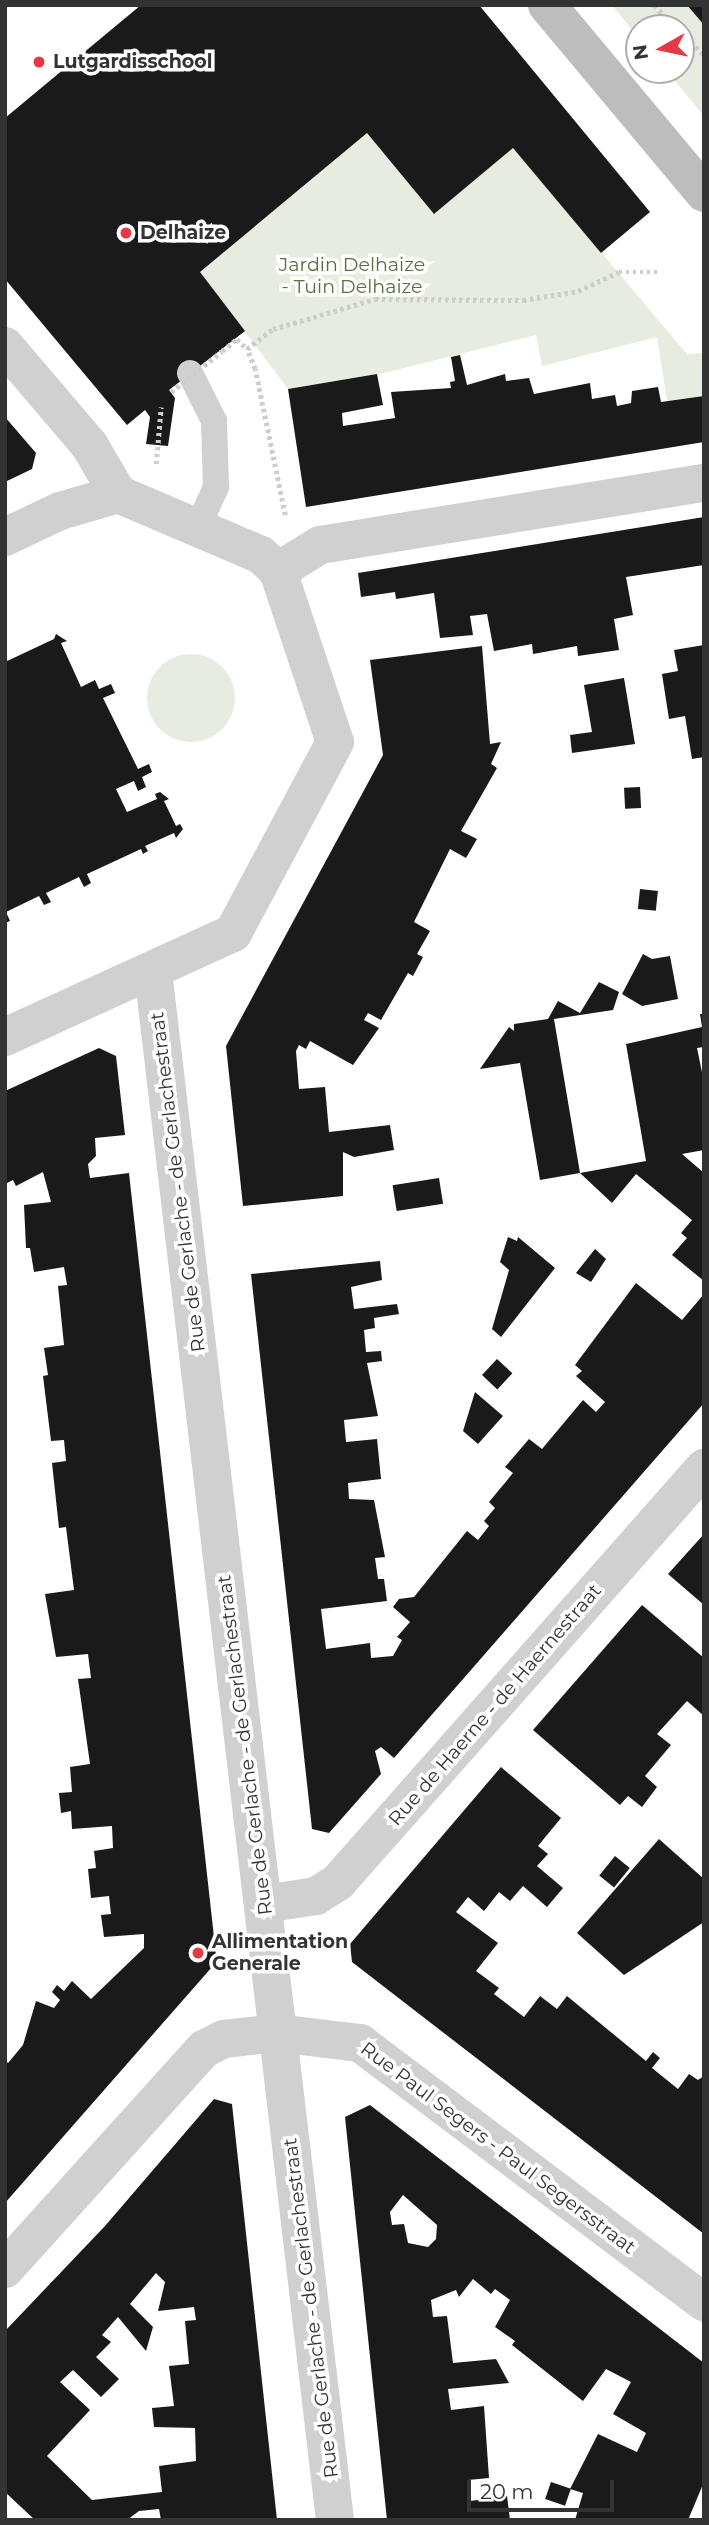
<!DOCTYPE html>
<style>
body{margin:0}
#map{position:relative;width:709px;height:2525px;overflow:hidden;background:#fff;font-family:Montserrat,sans-serif}
div>[style]{position:absolute}
.green>*{inset:0;background:#e6ecdf}
.round{border-radius:50%}
.building>*{inset:0;background:#1a1a1a;transform-origin:0 0}
.path>*{height:4.5px;margin-top:-2.25px;transform-origin:0;background:repeating-linear-gradient(90deg,#cdcdcd 0 3.5px,transparent 0 7px)}
.lane>*{height:26px;margin:-13px;padding:0 13px;transform-origin:13px;border-radius:13px;background:#d0d0d0}
.street>*{height:38px;margin:-19px;padding:0 19px;transform-origin:19px;border-radius:19px;background:#d0d0d0}
.secondary>*{height:38px;margin:-19px;padding:0 19px;transform-origin:19px;border-radius:19px;background:#bdbdbd}
.path-bridge>*{height:4.5px;margin-top:-2.25px;transform-origin:0;background:repeating-linear-gradient(90deg,#cdcdcd 0 3.5px,transparent 0 7px)}
.dots>*{width:19px;height:19px;translate:-50% -50%;box-sizing:border-box;border:4px solid #fff;border-radius:50%}
span{translate:-50% -50%;white-space:nowrap;text-align:center;line-height:1.15;-webkit-text-stroke:7px #fff;paint-order:stroke}
.poi-label{font-size:19px;color:#333;font-weight:700}
.left{translate:0 -50%;text-align:left}
.park-label{font-size:19px;color:#56703f}
.street-label{font-size:19px;color:#333}
.frame{position:absolute;inset:0;border:7px solid #333;pointer-events:none}
.north{position:absolute;left:625px;top:14px;width:70px;height:70px;box-sizing:border-box;background:#fff;border:2px solid #adadad;border-radius:50%;rotate:261deg;font-size:19px;font-weight:700;line-height:28px;text-align:center;color:#333}
.north::after{content:'';display:block;margin:auto;width:24px;height:32px;background:#e63946;clip-path:polygon(50% 0,100% 100%,50% 72%,0 100%)}
.scale{position:absolute;left:467px;top:2480px;width:147px;height:32px;box-sizing:border-box;border:4px solid #333;border-top:0;padding-left:9px;font-size:21px;line-height:24px;white-space:nowrap;color:#333;-webkit-text-stroke:5px #fff;paint-order:stroke}
</style>
<div id="map">
<div class="green">
<div style="clip-path:polygon(612px 5px,687px 5px,704px 25px,704px 116px,666px 70px,681px 70px,681px 28px,639px 28px,639px 38px)"></div>
<div style="clip-path:polygon(367px 133px,434px 214px,513px 148px,687px 354px,704px 353px,704px 396px,667px 401px,657px 337px,542px 366px,536px 335px,388px 372px,288px 389px,200px 272px)"></div>
<div class="round" style="left:147px;top:654px;width:88px;height:88px"></div>
</div>
<div class="building">
<div style="clip-path:polygon(141px 5px,479px 5px,650px 212px,601px 253px,513px 148px,434px 214px,367px 133px,200px 272px,245px 331px,169px 390px,175px 398px,168px 446px,146px 444px,150px 417px,145px 410px,127px 425px,5px 279px,5px 118px)"></div>
<div style="clip-path:polygon(687px 5px,704px 5px,704px 25px)"></div>
<div style="clip-path:polygon(460px 355px,467px 385px,505px 374px,506px 381px,529px 378px,534px 394px,590px 383px,592px 399px,615px 395px,617px 406px,631px 403px,632px 391px,658px 387px,661px 402px,704px 396px,704px 442px,306px 507px,288px 389px,377px 374px,383px 405px,342px 413px,343px 426px,395px 418px,391px 392px,451px 388px,450px 382px,455px 381px,451px 357px)"></div>
<div style="clip-path:polygon(5px 417px,36px 453px,32px 469px,5px 482px)"></div>
<div style="clip-path:polygon(704px 517px,704px 565px,626px 577px,633px 615px,614px 619px,619px 650px,578px 656px,577px 646px,533px 654px,532px 644px,494px 651px,487px 614px,470px 616px,473px 635px,440px 638px,434px 593px,396px 599px,395px 592px,361px 597px,358px 573px)"></div>
<div style="clip-path:polygon(56px 634px,67px 641px,61px 643px,81px 687px,95px 680px,99px 689px,111px 684px,115px 693px,103px 698px,138px 769px,149px 764px,152px 772px,142px 777px,146px 787px,138px 791px,134px 781px,116px 789px,127px 812px,157px 799px,155px 794px,160px 792px,169px 799px,164px 801px,176px 826px,180px 824px,183px 829px,176px 838px,174px 833px,145px 846px,148px 851px,143px 854px,141px 849px,87px 874px,91px 883px,84px 887px,79px 877px,46px 893px,51px 902px,44px 905px,39px 896px,6px 912px,10px 921px,5px 923px,5px 662px,54px 639px)"></div>
<div style="clip-path:polygon(704px 645px,704px 757px,692px 759px,685px 716px,669px 719px,662px 674px,678px 671px,674px 650px)"></div>
<div style="clip-path:polygon(482px 646px,490px 744px,501px 742px,491px 764px,497px 768px,461px 831px,477px 839px,466px 858px,450px 849px,414px 922px,430px 931px,417px 954px,423px 957px,413px 976px,408px 973px,381px 1020px,368px 1013px,364px 1020px,379px 1028px,353px 1065px,310px 1041px,306px 1049px,299px 1045px,296px 1051px,299px 1089px,325px 1087px,329px 1132px,390px 1125px,394px 1150px,354px 1157px,343px 1152px,343px 1196px,243px 1206px,226px 1046px,383px 755px,370px 660px)"></div>
<div style="clip-path:polygon(624px 678px,635px 744px,572px 753px,570px 735px,592px 732px,584px 685px)"></div>
<div style="left:640px;top:787px;width:21px;height:16px;rotate:87deg"></div>
<div style="left:640px;top:889px;width:18px;height:20px;rotate:6deg"></div>
<div style="clip-path:polygon(643px 954px,652px 959px,670px 956px,678px 999px,642px 1006px,622px 994px)"></div>
<div style="clip-path:polygon(599px 982px,619px 992px,613px 1010px,554px 1019px,580px 1173px,540px 1180px,520px 1063px,480px 1069px,509px 1027px,514px 1031px,514px 1024px,548px 1019px,558px 1001px,580px 1013px)"></div>
<div style="clip-path:polygon(700px 1014px,704px 1014px,704px 1047px,697px 1048px,704px 1082px,704px 1150px,682px 1154px,704px 1173px,704px 1281px,672px 1255px,687px 1238px,681px 1233px,692px 1220px,636px 1174px,612px 1203px,580px 1173px,646px 1161px,626px 1044px,702px 1027px)"></div>
<div style="clip-path:polygon(99px 1048px,116px 1056px,125px 1135px,95px 1138px,96px 1156px,88px 1164px,90px 1178px,129px 1173px,216px 1955px,212px 1967px,5px 2203px,5px 2060px,8px 2063px,23px 2045px,36px 2001px,54px 2008px,60px 2000px,52px 1992px,57px 1985px,64px 1991px,72px 1981px,91px 1999px,144px 1948px,144px 1934px,104px 1937px,101px 1915px,111px 1914px,109px 1896px,91px 1898px,88px 1869px,96px 1868px,94px 1851px,113px 1848px,112px 1826px,72px 1829px,71px 1811px,61px 1813px,59px 1793px,72px 1792px,70px 1767px,90px 1764px,78px 1679px,91px 1678px,88px 1654px,56px 1657px,45px 1594px,74px 1590px,66px 1527px,59px 1528px,52px 1463px,66px 1461px,64px 1440px,51px 1441px,43px 1376px,48px 1375px,44px 1348px,64px 1345px,58px 1286px,67px 1285px,64px 1267px,34px 1272px,30px 1248px,26px 1248px,24px 1205px,51px 1202px,43px 1172px,16px 1186px,13px 1180px,5px 1184px,5px 1091px)"></div>
<div style="left:439px;top:1178px;width:26px;height:47px;rotate:81deg"></div>
<div style="clip-path:polygon(508px 1237px,517px 1241px,518px 1237px,555px 1268px,501px 1337px,492px 1329px,509px 1270px,500px 1262px)"></div>
<div style="clip-path:polygon(595px 1249px,606px 1259px,591px 1282px,576px 1273px)"></div>
<div style="clip-path:polygon(380px 1261px,382px 1280px,351px 1287px,354px 1309px,397px 1304px,399px 1314px,374px 1318px,375px 1328px,364px 1330px,366px 1352px,381px 1351px,382px 1361px,367px 1363px,378px 1416px,344px 1420px,346px 1442px,377px 1439px,381px 1479px,348px 1483px,349px 1499px,374px 1500px,385px 1557px,375px 1558px,378px 1579px,384px 1579px,387px 1601px,321px 1609px,326px 1649px,370px 1643px,371px 1658px,393px 1656px,402px 1640px,397px 1637px,410px 1622px,393px 1607px,399px 1599px,414px 1597px,467px 1531px,478px 1540px,489px 1526px,484px 1521px,495px 1508px,489px 1502px,513px 1473px,505px 1467px,529px 1439px,542px 1449px,583px 1400px,596px 1412px,605px 1402px,576px 1376px,582px 1371px,575px 1365px,636px 1283px,682px 1320px,704px 1294px,704px 1403px,394px 1758px,381px 1747px,375px 1751px,381px 1774px,329px 1833px,312px 1829px,251px 1274px)"></div>
<div style="left:497px;top:1359px;width:21px;height:22px;rotate:43deg"></div>
<div style="clip-path:polygon(475px 1392px,503px 1416px,478px 1444px,463px 1431px)"></div>
<div style="clip-path:polygon(704px 1534px,704px 1605px,668px 1574px)"></div>
<div style="clip-path:polygon(642px 1605px,704px 1658px,704px 1716px,687px 1701px,657px 1734px,671px 1745px,645px 1776px,657px 1787px,642px 1807px,628px 1796px,620px 1805px,533px 1730px)"></div>
<div style="clip-path:polygon(501px 1767px,561px 1818px,538px 1846px,548px 1854px,537px 1866px,563px 1888px,547px 1907px,523px 1886px,510px 1901px,499px 1892px,484px 1911px,468px 1897px,456px 1912px,498px 1943px,476px 1971px,499px 1988px,494px 1994px,524px 2017px,540px 1996px,557px 2009px,567px 1996px,646px 2061px,653px 2052px,660px 2058px,652px 2068px,678px 2089px,689px 2074px,698px 2080px,704px 2076px,704px 2234px,352px 1962px,350px 1944px)"></div>
<div style="clip-path:polygon(659px 1839px,704px 1879px,704px 1922px,624px 1975px,577px 1933px)"></div>
<div style="left:615px;top:1856px;width:19px;height:25px;rotate:39deg"></div>
<div style="clip-path:polygon(evenodd,214px 2099px,232px 2104px,277px 2520px,161px 2520px,159px 2509px,139px 2511px,127px 2520px,35px 2520px,5px 2492px,5px 2331px,105px 2226px,214px 2099px,156px 2273px,165px 2282px,158px 2311px,194px 2307px,196px 2320px,185px 2321px,189px 2364px,169px 2366px,174px 2406px,152px 2408px,154px 2427px,195px 2428px,196px 2461px,159px 2466px,162px 2492px,92px 2500px,47px 2456px,90px 2410px,60px 2382px,73px 2370px,101px 2397px,119px 2379px,96px 2357px,111px 2342px,102px 2335px,118px 2317px,146px 2351px,153px 2327px,130px 2304px,156px 2273px)"></div>
<div style="clip-path:polygon(evenodd,370px 2105px,704px 2363px,704px 2482px,688px 2520px,575px 2520px,583px 2493px,570px 2489px,598px 2434px,637px 2452px,646px 2433px,613px 2414px,631px 2382px,606px 2369px,583px 2401px,512px 2345px,515px 2341px,495px 2327px,510px 2300px,495px 2289px,491px 2294px,473px 2279px,459px 2297px,456px 2290px,431px 2300px,433px 2317px,447px 2316px,453px 2363px,496px 2359px,509px 2383px,448px 2389px,451px 2410px,484px 2406px,489px 2478px,468px 2480px,470px 2501px,507px 2496px,510px 2520px,387px 2520px,345px 2117px,370px 2105px,403px 2195px,437px 2225px,436px 2239px,428px 2247px,408px 2243px,404px 2224px,392px 2225px,390px 2212px,403px 2195px)"></div>
<div style="left:551px;top:2482px;width:21px;height:18px;rotate:19deg"></div>
</div>
<div class="path">
<div style="left:654px;top:5px;width:33px;rotate:45deg"></div>
<div style="left:644px;top:28px;width:23px;rotate:-40deg"></div>
<div style="left:681px;top:32px;width:33px;rotate:45deg"></div>
<div style="left:222px;top:351px;width:19px;rotate:-39deg"></div>
<div style="left:237px;top:339px;width:14px;rotate:45deg"></div>
<div style="left:156px;top:464px;width:57px;rotate:-85deg"></div>
<div style="left:285px;top:515px;width:149px;rotate:-101.6deg"></div>
<div style="left:255px;top:369px;width:22px;rotate:-112deg"></div>
<div style="left:247px;top:349px;width:33px;rotate:-38deg"></div>
<div style="left:273px;top:329px;width:106px;rotate:-16.4deg"></div>
<div style="left:375px;top:299px;width:148px;rotate:0.4deg"></div>
<div style="left:523px;top:300px;width:56px;rotate:-9.3deg"></div>
<div style="left:578px;top:291px;width:45px;rotate:-24.9deg"></div>
<div style="left:619px;top:272px;width:40px"></div>
</div>
<div class="lane">
<div style="left:190px;top:373px;width:54px;rotate:63.4deg"></div>
<div style="left:214px;top:421px;width:66px;rotate:88.3deg"></div>
<div style="left:216px;top:487px;width:46px;rotate:114.3deg"></div>
</div>
<div class="street">
<div style="left:5px;top:346px;width:131px;rotate:49.6deg"></div>
<div style="left:90px;top:446px;width:56px;rotate:59.7deg"></div>
<div style="left:5px;top:537px;width:61px;rotate:-25.3deg"></div>
<div style="left:60px;top:511px;width:60px;rotate:-16.3deg"></div>
<div style="left:118px;top:494px;width:155px;rotate:23.1deg"></div>
<div style="left:261px;top:555px;width:23px;rotate:43deg"></div>
<div style="left:278px;top:571px;width:180px;rotate:71.6deg"></div>
<div style="left:335px;top:742px;width:217px;rotate:118.1deg"></div>
<div style="left:233px;top:933px;width:251px;rotate:155.5deg"></div>
<div style="left:278px;top:571px;width:49px;rotate:-31.8deg"></div>
<div style="left:320px;top:545px;width:389px;rotate:-9.2deg"></div>
<div style="left:153px;top:971px;width:1560px;rotate:83.3deg"></div>
<div style="left:264px;top:1904px;width:53px;rotate:-8.7deg"></div>
<div style="left:316px;top:1896px;width:26px;rotate:-32deg"></div>
<div style="left:338px;top:1882px;width:553px;rotate:-48.52deg"></div>
<div style="left:5px;top:2269px;width:297px;rotate:-47.9deg"></div>
<div style="left:204px;top:2049px;width:22px;rotate:-27deg"></div>
<div style="left:224px;top:2039px;width:53px;rotate:-6.5deg"></div>
<div style="left:277px;top:2033px;width:84px;rotate:6.9deg"></div>
<div style="left:360px;top:2043px;width:431px;rotate:37deg"></div>
</div>
<div class="secondary">
<div style="left:547px;top:5px;width:245px;rotate:50.1deg"></div>
</div>
<div class="path-bridge">
<div style="left:171px;top:392px;width:65px;rotate:-38.8deg"></div>
</div>
<div class="dots">
<div style="left:39px;top:62px;background:#e63946"></div>
<div style="left:126px;top:233px;background:#e63946"></div>
<div style="left:198px;top:1953px;background:#e63946"></div>
</div>
<div class="poi-label">
<span class="left" style="left:53px;top:62px">Lutgardisschool</span>
<span class="left" style="left:140px;top:233px">Delhaize</span>
<span class="left" style="left:212px;top:1953px">Allimentation<br>Generale</span>
</div>
<div class="park-label">
<span style="left:352px;top:276px">Jardin Delhaize<br>- Tuin Delhaize</span>
</div>
<div class="street-label">
<span style="left:178px;top:1182px;rotate:-97deg">Rue de Gerlache - de Gerlachestraat</span>
<span style="left:495px;top:1705px;rotate:-49deg">Rue de Haerne - de Haernestraat</span>
<span style="left:245px;top:1745px;rotate:-97deg">Rue de Gerlache - de Gerlachestraat</span>
<span style="left:498px;top:2148px;rotate:37deg">Rue Paul Segers - Paul Segersstraat</span>
<span style="left:311px;top:2308px;rotate:-97deg">Rue de Gerlache - de Gerlachestraat</span>
</div>
<div class="frame"></div>
<div class="north">N</div>
<div class="scale">20 m</div>
</div>
